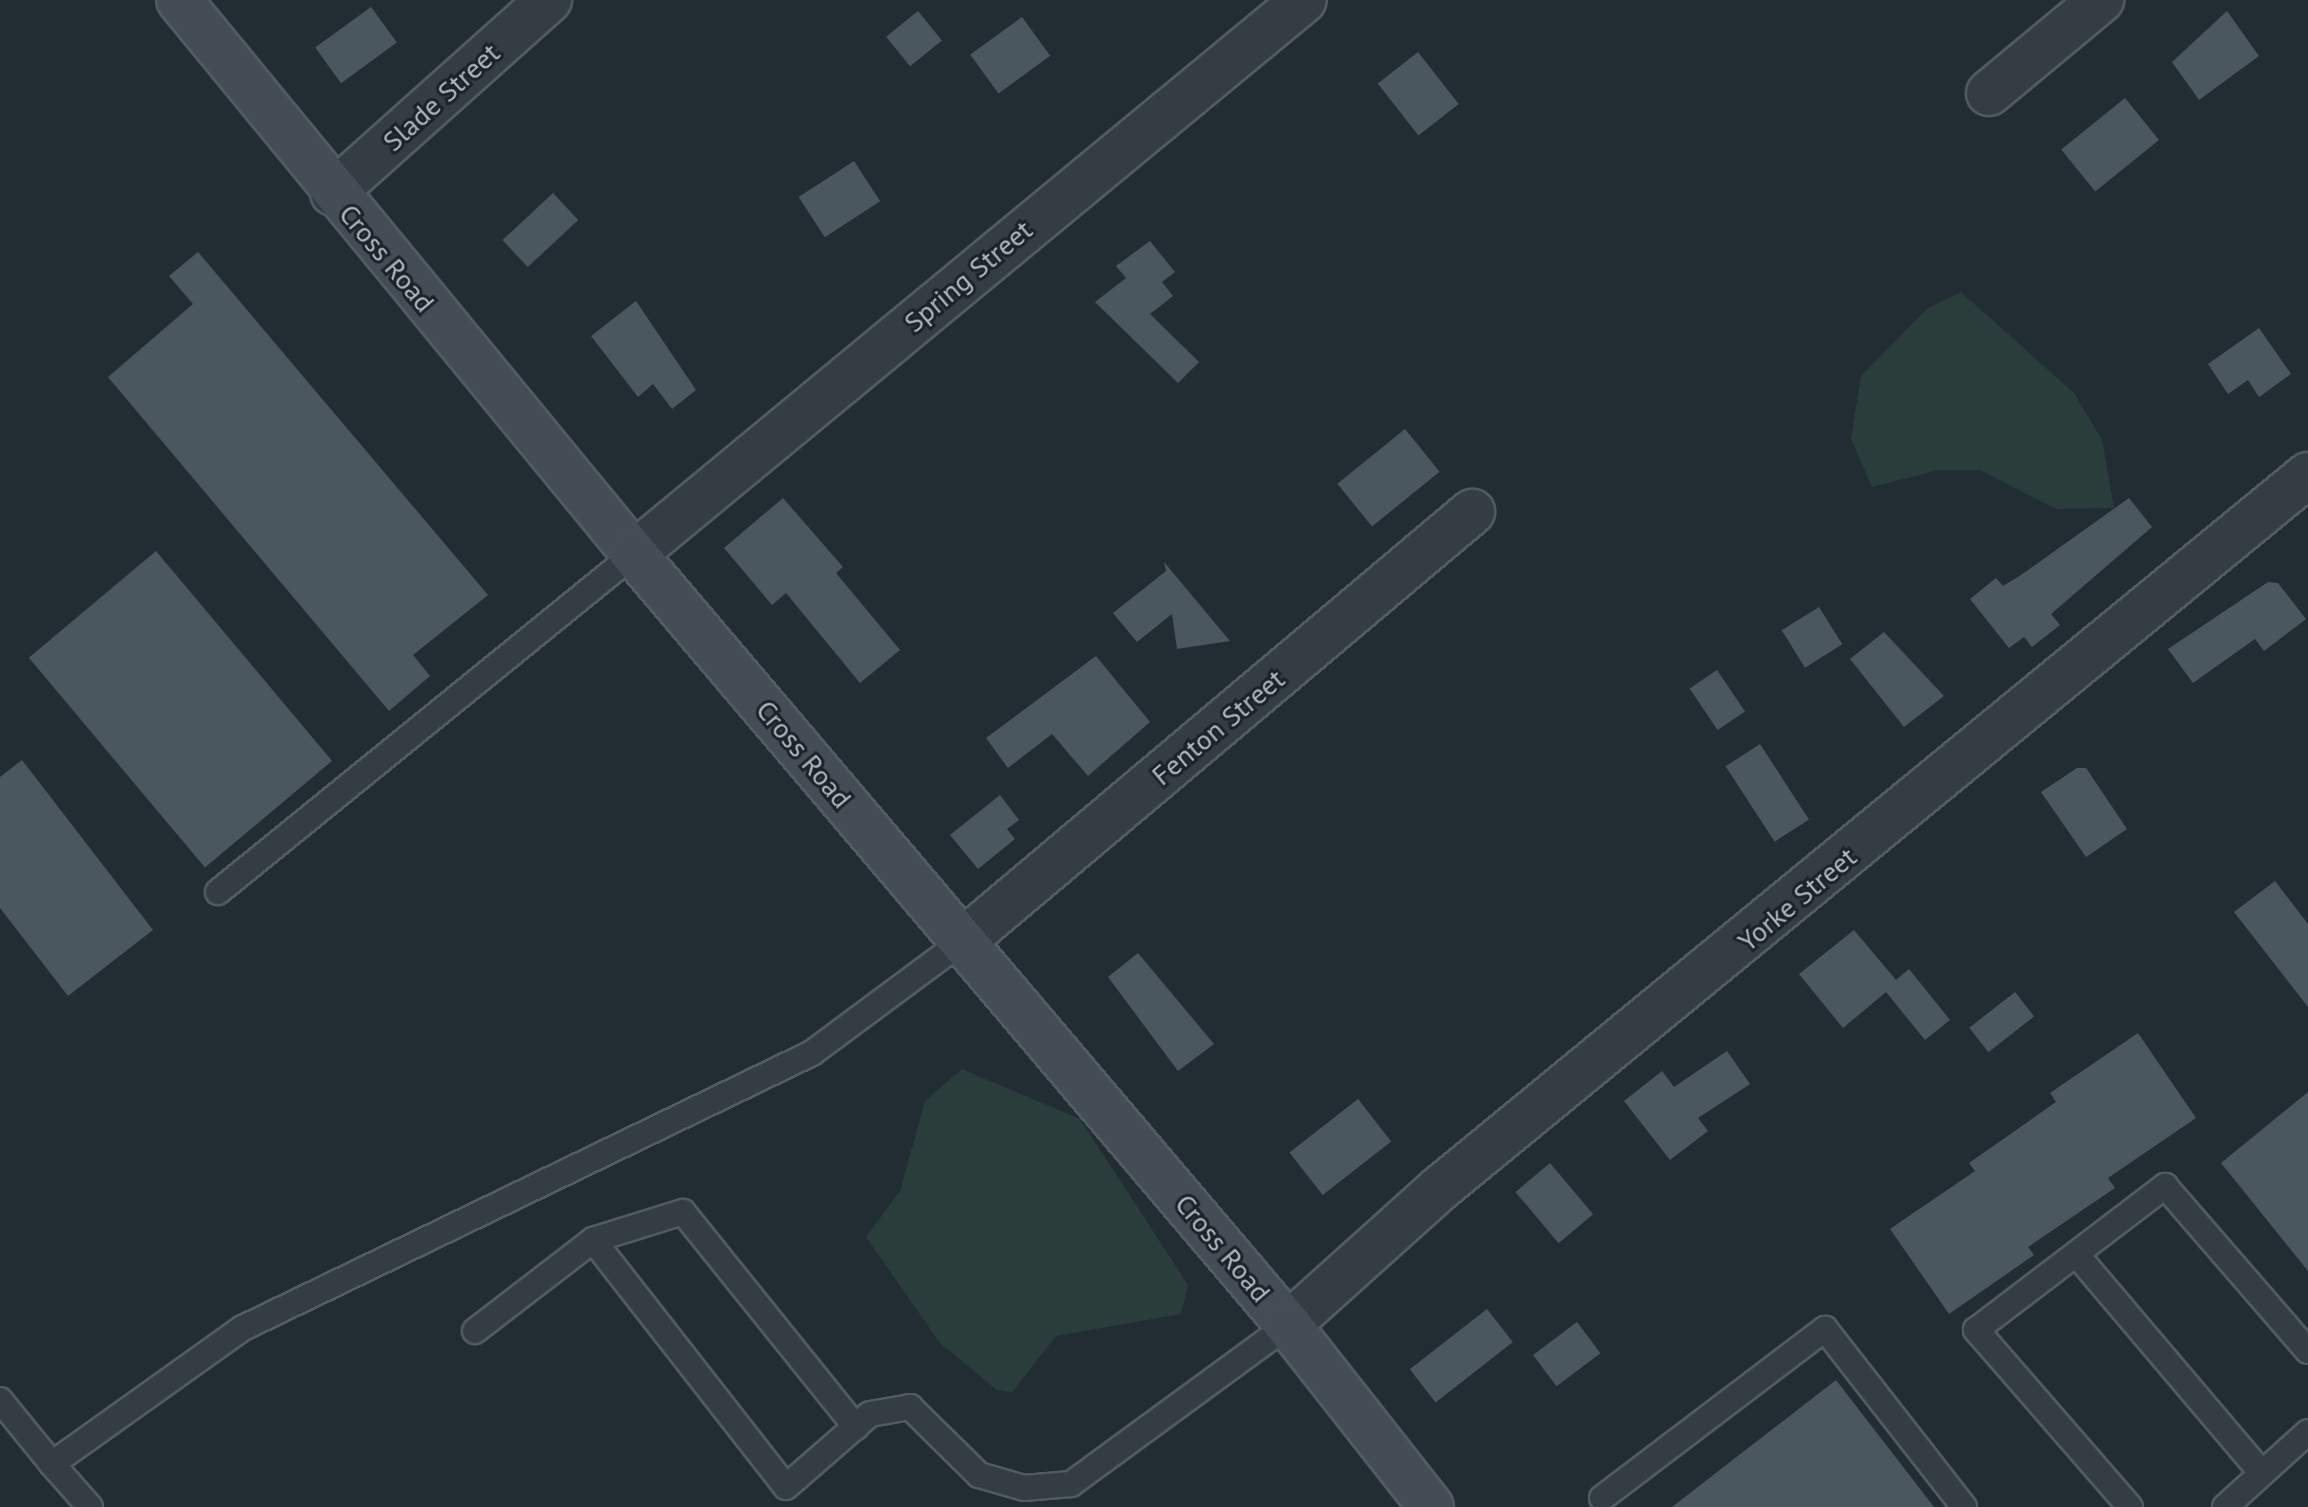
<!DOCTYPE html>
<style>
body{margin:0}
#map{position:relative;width:2308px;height:1507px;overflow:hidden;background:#222c33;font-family:"PT Sans",sans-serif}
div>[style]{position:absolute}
.green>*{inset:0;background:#2b3d3a}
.building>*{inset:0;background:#4b575f;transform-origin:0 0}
.roads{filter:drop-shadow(2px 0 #525b62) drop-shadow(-2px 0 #525b62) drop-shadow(0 2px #525b62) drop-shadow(0 -2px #525b62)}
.lane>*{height:24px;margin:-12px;padding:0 12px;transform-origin:12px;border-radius:12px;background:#353d44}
.street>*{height:44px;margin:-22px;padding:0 22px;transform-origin:22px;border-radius:22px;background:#353d44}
.secondary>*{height:44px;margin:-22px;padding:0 22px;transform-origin:22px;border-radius:22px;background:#444d56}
span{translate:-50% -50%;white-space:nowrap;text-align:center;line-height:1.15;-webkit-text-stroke:6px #1b2228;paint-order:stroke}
.street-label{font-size:28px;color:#afb9c1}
</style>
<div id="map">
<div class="green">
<div style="clip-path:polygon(1961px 292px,2074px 393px,2102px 440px,2114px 508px,2056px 509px,1980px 470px,1939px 470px,1872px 487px,1851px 439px,1861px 376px,1928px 308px)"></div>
<div style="clip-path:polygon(962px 1069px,1080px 1119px,1188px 1285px,1181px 1314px,1056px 1336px,1012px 1392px,997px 1390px,940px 1343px,866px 1237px,900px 1191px,925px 1101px)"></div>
</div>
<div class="building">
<div style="left:371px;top:7px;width:44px;height:69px;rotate:54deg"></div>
<div style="left:918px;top:11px;width:38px;height:41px;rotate:51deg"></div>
<div style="clip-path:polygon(2227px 11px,2259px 56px,2199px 100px,2172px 62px)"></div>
<div style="left:1022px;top:17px;width:48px;height:64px;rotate:54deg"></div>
<div style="left:1418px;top:52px;width:66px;height:51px;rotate:52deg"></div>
<div style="left:2125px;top:98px;width:54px;height:82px;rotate:51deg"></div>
<div style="left:854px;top:161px;width:48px;height:66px;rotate:57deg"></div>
<div style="left:553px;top:193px;width:37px;height:69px;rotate:47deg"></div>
<div style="clip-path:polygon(1150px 241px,1175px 272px,1162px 282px,1173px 296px,1150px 314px,1199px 362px,1178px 383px,1095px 302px,1126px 278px,1116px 266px)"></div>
<div style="clip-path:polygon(198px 252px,488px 595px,413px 655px,430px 676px,389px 711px,108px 377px,193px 304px,169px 276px)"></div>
<div style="clip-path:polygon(636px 301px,696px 390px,672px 409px,653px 384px,638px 397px,591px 336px)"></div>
<div style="clip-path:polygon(2259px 328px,2291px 374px,2259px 397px,2248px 380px,2228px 394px,2208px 364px)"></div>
<div style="left:1405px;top:429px;width:55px;height:87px;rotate:51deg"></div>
<div style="clip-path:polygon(783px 498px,843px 567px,836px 573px,900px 650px,860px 683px,786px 593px,772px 605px,724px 548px)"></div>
<div style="clip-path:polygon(2129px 498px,2152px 527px,2051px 614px,2060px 625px,2032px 647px,2024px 637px,2009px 648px,1970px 599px,1996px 578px,2003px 586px,2021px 575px)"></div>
<div style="left:156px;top:551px;width:274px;height:166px;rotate:50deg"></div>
<div style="clip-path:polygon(1164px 562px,1230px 641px,1177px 649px,1172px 614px,1137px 642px,1113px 613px,1166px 571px)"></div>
<div style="clip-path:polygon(2268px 582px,2278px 583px,2306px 619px,2264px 651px,2255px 639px,2193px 683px,2168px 649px)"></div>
<div style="left:1819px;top:607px;width:44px;height:44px;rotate:58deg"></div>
<div style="clip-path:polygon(1884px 632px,1944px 696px,1904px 727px,1850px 659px)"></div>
<div style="clip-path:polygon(1096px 656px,1150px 722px,1088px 776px,1052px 734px,1008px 768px,986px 738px)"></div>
<div style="left:1717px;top:670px;width:50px;height:33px;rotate:56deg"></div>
<div style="left:1760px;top:744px;width:90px;height:41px;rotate:57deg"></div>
<div style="clip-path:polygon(22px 760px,153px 930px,68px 996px,0 908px,0 777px)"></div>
<div style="clip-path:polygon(2077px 768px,2086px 768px,2127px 829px,2086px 857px,2041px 792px)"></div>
<div style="clip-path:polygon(1000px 795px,1019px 820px,1007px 829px,1015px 839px,978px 869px,950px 835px)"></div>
<div style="clip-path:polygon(2275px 881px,2308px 924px,2308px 1007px,2234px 912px)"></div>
<div style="clip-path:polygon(1854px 930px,1896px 980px,1909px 969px,1950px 1020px,1925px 1040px,1886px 992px,1843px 1028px,1799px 974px)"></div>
<div style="clip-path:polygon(1138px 953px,1214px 1044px,1178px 1071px,1108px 977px)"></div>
<div style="left:2015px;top:992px;width:31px;height:58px;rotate:52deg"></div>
<div style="clip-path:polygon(2138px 1033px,2196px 1118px,2108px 1178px,2115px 1188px,2028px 1247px,2034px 1255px,1949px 1314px,1890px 1229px,1975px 1171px,1969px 1163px,2056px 1102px,2050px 1093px)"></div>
<div style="clip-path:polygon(1727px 1051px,1750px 1084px,1698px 1118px,1708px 1131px,1670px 1160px,1624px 1101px,1662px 1071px,1674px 1087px)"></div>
<div style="clip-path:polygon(2308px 1092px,2308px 1271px,2221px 1163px)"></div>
<div style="left:1358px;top:1099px;width:54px;height:87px;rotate:52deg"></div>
<div style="left:1550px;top:1163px;width:67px;height:45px;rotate:50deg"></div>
<div style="left:1487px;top:1309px;width:42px;height:98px;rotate:52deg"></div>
<div style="left:1577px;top:1322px;width:39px;height:55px;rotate:53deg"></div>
<div style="clip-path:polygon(1836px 1380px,1934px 1507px,1672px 1507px)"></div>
</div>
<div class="roads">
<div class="lane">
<div style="left:218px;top:892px;width:536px;rotate:-39.09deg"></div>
<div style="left:593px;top:1240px;width:94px;rotate:-17.3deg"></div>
<div style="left:683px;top:1212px;width:276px;rotate:51.2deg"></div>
<div style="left:2076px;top:1254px;width:287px;rotate:49.7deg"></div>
<div style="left:475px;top:1331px;width:149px;rotate:-37.6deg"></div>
<div style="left:593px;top:1240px;width:313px;rotate:52deg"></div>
<div style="left:786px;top:1487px;width:111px;rotate:-41deg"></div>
<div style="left:870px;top:1414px;width:41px;rotate:-9.9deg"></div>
<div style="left:910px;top:1407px;width:97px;rotate:44.6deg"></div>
<div style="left:979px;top:1475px;width:47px;rotate:16.1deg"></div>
<div style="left:1024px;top:1488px;width:47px;rotate:-4.9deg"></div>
<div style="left:1071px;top:1484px;width:269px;rotate:-36.2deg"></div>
<div style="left:0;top:1400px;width:82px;rotate:50.9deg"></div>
<div style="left:1602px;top:1498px;width:280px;rotate:-37.2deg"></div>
<div style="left:1825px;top:1329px;width:226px;rotate:52deg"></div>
<div style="left:90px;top:1507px;width:57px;rotate:-131.5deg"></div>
<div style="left:52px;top:1464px;width:234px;rotate:-35.5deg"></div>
<div style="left:243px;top:1328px;width:632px;rotate:-25.79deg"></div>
<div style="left:812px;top:1053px;width:188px;rotate:-36.6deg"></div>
<div style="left:2130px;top:1507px;width:235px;rotate:-131deg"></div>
<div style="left:1976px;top:1330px;width:238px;rotate:-37.3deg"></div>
<div style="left:2165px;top:1186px;width:218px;rotate:49.1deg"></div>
<div style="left:2225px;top:1507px;width:112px;rotate:-42.1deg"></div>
</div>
<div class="street">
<div style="left:1989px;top:93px;width:146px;rotate:-39.7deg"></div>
<div style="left:333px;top:193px;width:290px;rotate:-41.8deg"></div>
<div style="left:634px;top:554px;width:869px;rotate:-39.59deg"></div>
<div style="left:963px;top:941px;width:666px;rotate:-40.13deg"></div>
<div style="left:1288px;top:1325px;width:203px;rotate:-42deg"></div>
<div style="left:1439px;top:1189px;width:1125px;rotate:-39.41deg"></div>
</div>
<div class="secondary">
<div style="left:179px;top:0;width:717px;rotate:50.6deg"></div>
<div style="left:634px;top:554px;width:1011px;rotate:49.69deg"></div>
<div style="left:1288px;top:1325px;width:231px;rotate:51.8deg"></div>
</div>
</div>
<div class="street-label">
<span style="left:441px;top:97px;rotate:-42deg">Slade Street</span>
<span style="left:387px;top:258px;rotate:50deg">Cross Road</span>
<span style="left:968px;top:276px;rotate:-40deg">Spring Street</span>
<span style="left:1218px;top:727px;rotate:-40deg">Fenton Street</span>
<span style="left:804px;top:754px;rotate:50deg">Cross Road</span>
<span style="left:1797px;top:899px;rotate:-40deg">Yorke Street</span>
<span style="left:1223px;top:1248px;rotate:50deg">Cross Road</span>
</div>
</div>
